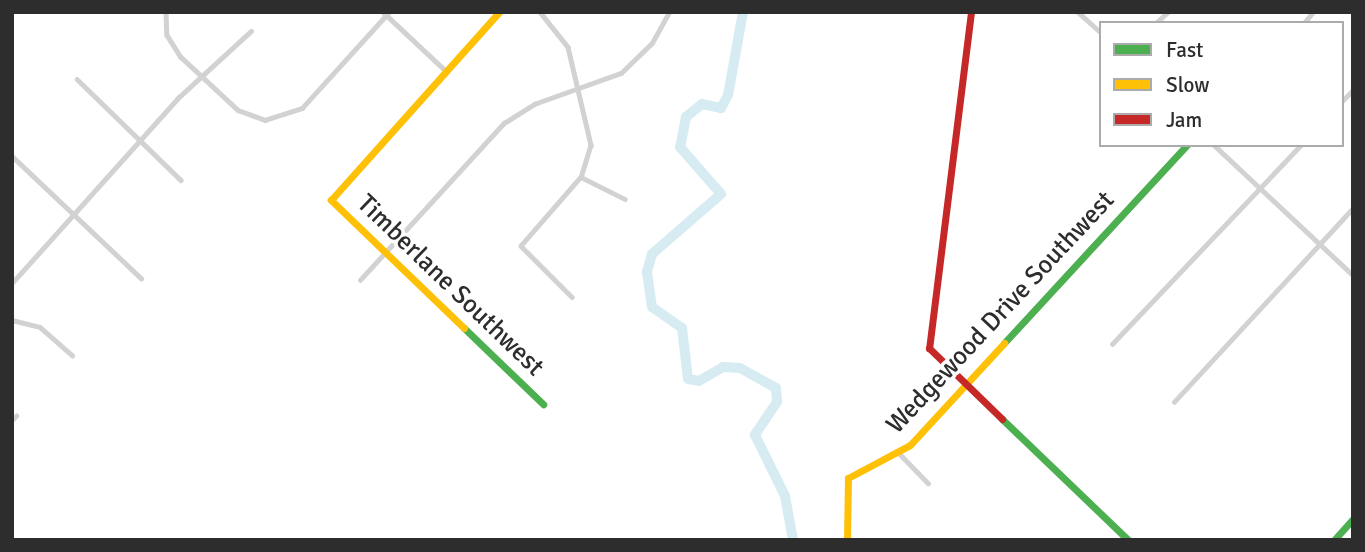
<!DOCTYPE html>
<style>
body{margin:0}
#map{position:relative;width:1365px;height:552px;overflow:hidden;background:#fff;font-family:Signika,sans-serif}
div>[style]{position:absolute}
.river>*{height:10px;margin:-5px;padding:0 5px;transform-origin:5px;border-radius:5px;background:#d6ecf2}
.street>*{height:4.5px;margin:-2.25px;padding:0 2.25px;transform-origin:2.25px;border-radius:2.25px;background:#d2d2d2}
.fast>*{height:7px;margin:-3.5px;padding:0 3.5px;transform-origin:3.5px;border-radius:3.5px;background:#4caf50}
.slow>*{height:7px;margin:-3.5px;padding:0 3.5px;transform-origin:3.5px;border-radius:3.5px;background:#ffc107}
.jam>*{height:7px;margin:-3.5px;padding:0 3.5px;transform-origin:3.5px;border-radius:3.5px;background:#c62828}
span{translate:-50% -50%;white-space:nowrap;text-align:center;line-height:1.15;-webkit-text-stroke:7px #fff;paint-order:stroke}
.street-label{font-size:26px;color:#2d2d2d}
.frame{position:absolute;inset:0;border:14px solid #2d2d2d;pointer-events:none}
.legend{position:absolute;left:1099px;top:21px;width:245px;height:126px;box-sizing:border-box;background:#fff;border:2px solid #ababab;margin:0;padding:9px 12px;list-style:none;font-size:21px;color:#2d2d2d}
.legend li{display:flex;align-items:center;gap:14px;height:35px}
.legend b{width:35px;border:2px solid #ababab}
</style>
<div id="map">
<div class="river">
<div style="left:743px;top:12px;width:84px;rotate:100.2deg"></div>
<div style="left:728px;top:95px;width:15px;rotate:118deg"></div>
<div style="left:721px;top:108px;width:19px;rotate:-168deg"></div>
<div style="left:702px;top:104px;width:21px;rotate:141deg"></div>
<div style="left:686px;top:117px;width:31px;rotate:101deg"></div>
<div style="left:680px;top:147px;width:62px;rotate:48.9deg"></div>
<div style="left:721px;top:194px;width:91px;rotate:139deg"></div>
<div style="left:652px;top:254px;width:19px;rotate:106deg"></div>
<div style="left:647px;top:272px;width:35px;rotate:82deg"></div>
<div style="left:652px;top:307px;width:37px;rotate:35deg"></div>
<div style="left:682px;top:328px;width:51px;rotate:83.3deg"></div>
<div style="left:688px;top:379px;width:11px;rotate:10deg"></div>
<div style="left:699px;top:381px;width:28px;rotate:-30deg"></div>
<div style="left:723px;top:367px;width:17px;rotate:3deg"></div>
<div style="left:740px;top:368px;width:41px;rotate:29.1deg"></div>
<div style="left:776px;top:388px;width:14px;rotate:86deg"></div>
<div style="left:777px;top:402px;width:40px;rotate:124deg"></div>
<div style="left:755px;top:435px;width:68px;rotate:63.8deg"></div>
<div style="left:785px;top:496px;width:45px;rotate:79.7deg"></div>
</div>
<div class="street">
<div style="left:166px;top:12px;width:23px;rotate:88deg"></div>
<div style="left:167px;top:35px;width:26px;rotate:58deg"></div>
<div style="left:181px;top:57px;width:78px;rotate:42.9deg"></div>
<div style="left:238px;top:110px;width:29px;rotate:20deg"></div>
<div style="left:265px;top:120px;width:39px;rotate:-18deg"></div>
<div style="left:302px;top:108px;width:130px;rotate:-47.8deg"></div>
<div style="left:383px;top:12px;width:85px;rotate:43.1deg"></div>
<div style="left:540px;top:12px;width:45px;rotate:51.3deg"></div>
<div style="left:568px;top:47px;width:101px;rotate:76.8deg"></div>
<div style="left:591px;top:145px;width:34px;rotate:107deg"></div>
<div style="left:581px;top:177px;width:91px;rotate:131deg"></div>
<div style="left:521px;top:246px;width:72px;rotate:45deg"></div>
<div style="left:1078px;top:12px;width:31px;rotate:42deg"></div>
<div style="left:1156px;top:23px;width:16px;rotate:-43deg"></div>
<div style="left:1304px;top:23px;width:14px;rotate:-51deg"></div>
<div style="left:77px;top:79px;width:145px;rotate:44.2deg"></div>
<div style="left:1342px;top:101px;width:16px;rotate:-45deg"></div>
<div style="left:1214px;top:145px;width:190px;rotate:43.1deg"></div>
<div style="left:12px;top:156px;width:178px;rotate:43.4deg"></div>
<div style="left:581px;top:177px;width:49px;rotate:26.6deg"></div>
<div style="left:360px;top:280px;width:213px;rotate:-47.5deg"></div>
<div style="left:504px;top:123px;width:36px;rotate:-32deg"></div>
<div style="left:534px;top:104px;width:92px;rotate:-19.6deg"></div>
<div style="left:621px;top:73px;width:43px;rotate:-44.1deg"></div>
<div style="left:652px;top:43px;width:35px;rotate:-61deg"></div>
<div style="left:12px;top:283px;width:249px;rotate:-48.1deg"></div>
<div style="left:178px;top:98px;width:99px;rotate:-42.5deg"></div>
<div style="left:12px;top:320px;width:29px;rotate:14deg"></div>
<div style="left:40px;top:327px;width:43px;rotate:41.2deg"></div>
<div style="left:1112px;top:344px;width:274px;rotate:-46.5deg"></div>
<div style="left:1174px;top:402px;width:264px;rotate:-47.3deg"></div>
<div style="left:12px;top:420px;width:6px;rotate:-45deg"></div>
<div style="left:899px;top:453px;width:42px;rotate:46deg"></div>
</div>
<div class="fast">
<div style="left:464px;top:328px;width:110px;rotate:43.9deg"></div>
<div style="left:1004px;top:343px;width:270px;rotate:-47.3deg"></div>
<div style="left:1002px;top:419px;width:175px;rotate:43.8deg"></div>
<div style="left:1334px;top:540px;width:28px;rotate:-48deg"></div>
</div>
<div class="slow">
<div style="left:464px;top:328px;width:185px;rotate:-136.1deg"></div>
<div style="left:331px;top:200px;width:252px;rotate:-48.2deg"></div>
<div style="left:847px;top:540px;width:62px;rotate:-89.1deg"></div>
<div style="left:848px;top:478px;width:70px;rotate:-28deg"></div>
<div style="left:910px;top:445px;width:139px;rotate:-47.3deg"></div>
</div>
<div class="jam">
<div style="left:971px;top:12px;width:339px;rotate:97.1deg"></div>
<div style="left:929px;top:348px;width:102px;rotate:44.2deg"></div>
</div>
<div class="street-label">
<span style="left:450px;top:286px;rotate:44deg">Timberlane Southwest</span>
<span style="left:1001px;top:313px;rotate:-47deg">Wedgewood Drive Southwest</span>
</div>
<div class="frame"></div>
<ul class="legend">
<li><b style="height:9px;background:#4caf50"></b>Fast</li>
<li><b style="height:9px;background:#ffc107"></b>Slow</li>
<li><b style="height:9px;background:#c62828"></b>Jam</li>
</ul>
</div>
